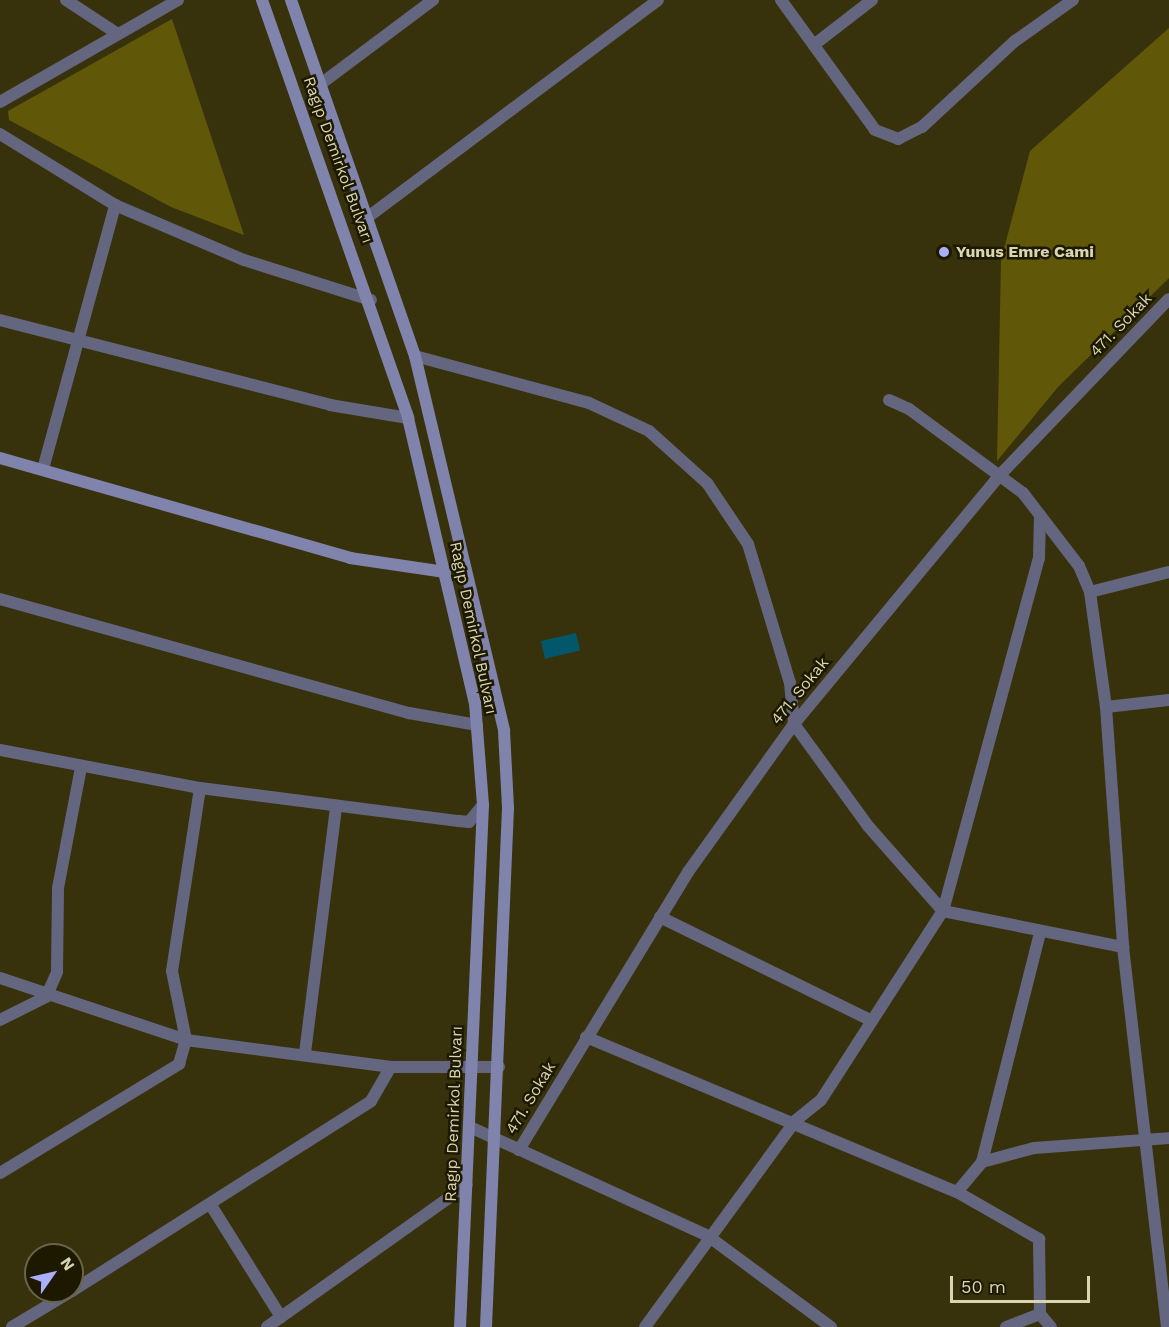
<!DOCTYPE html>
<meta charset="utf-8">
<style>
body{margin:0}
#map{position:relative;width:1169px;height:1327px;overflow:hidden;background:#37320c;font-family:"Work Sans",sans-serif}
div>[style]{position:absolute}
.green>*{inset:0;background:#615709}
.water>*{inset:0;background:#03576b;transform-origin:0 0}
.street>*{height:12px;margin:-6px;padding:0 6px;transform-origin:6px;border-radius:6px;background:#646680}
.secondary>*{height:12px;margin:-6px;padding:0 6px;transform-origin:6px;border-radius:6px;background:#8083ac}
.dots>*{width:16px;height:16px;translate:-50% -50%;box-sizing:border-box;border:3px solid #1d1900;border-radius:50%}
span{translate:-50% -50%;white-space:nowrap;text-align:center;line-height:1.15;-webkit-text-stroke:5px #1d1900;paint-order:stroke}
.street-label{font-size:16px;color:#d9d5b3}
.poi-label{font-size:16px;color:#d9d5b3;font-weight:700}
.left{translate:0 -50%;text-align:left}
.north{position:absolute;left:24px;top:1243px;width:60px;height:60px;box-sizing:border-box;background:#1d1900;border:2px solid #686448;border-radius:50%;rotate:56deg;font-size:16px;font-weight:700;line-height:24px;text-align:center;color:#d9d5b3}
.north::after{content:'';display:block;margin:auto;width:21px;height:27px;background:#abaffb;clip-path:polygon(50% 0,100% 100%,50% 72%,0 100%)}
.scale{position:absolute;left:950px;top:1276px;width:140px;height:27px;box-sizing:border-box;border:3px solid #d9d5b3;border-top:0;padding-left:8px;font-size:18px;line-height:21px;white-space:nowrap;color:#d9d5b3;-webkit-text-stroke:4px #1d1900;paint-order:stroke}
</style>
<div id="map">
<div class="green">
<div style="clip-path:polygon(172px 19px,244px 235px,171px 207px,9px 120px,8px 111px)"></div>
<div style="clip-path:polygon(1169px 28px,1169px 278px,1058px 387px,997px 461px,1001px 260px,1030px 151px)"></div>
</div>
<div class="water">
<div style="left:576px;top:633px;width:18px;height:36px;rotate:77deg"></div>
</div>
<div class="street">
<div style="left:66px;top:0;width:62px;rotate:33.2deg"></div>
<div style="left:781px;top:0;width:160px;rotate:54.1deg"></div>
<div style="left:875px;top:130px;width:25px;rotate:21deg"></div>
<div style="left:898px;top:139px;width:27px;rotate:-27deg"></div>
<div style="left:922px;top:127px;width:127px;rotate:-42.8deg"></div>
<div style="left:1015px;top:41px;width:71px;rotate:-35.3deg"></div>
<div style="left:815px;top:44px;width:72px;rotate:-37.7deg"></div>
<div style="left:322px;top:83px;width:139px;rotate:-36.8deg"></div>
<div style="left:0;top:102px;width:205px;rotate:-29.8deg"></div>
<div style="left:0;top:134px;width:135px;rotate:31.7deg"></div>
<div style="left:115px;top:205px;width:140px;rotate:23.1deg"></div>
<div style="left:244px;top:260px;width:133px;rotate:17.5deg"></div>
<div style="left:368px;top:217px;width:362px;rotate:-36.8deg"></div>
<div style="left:0;top:320px;width:341px;rotate:14.4deg"></div>
<div style="left:330px;top:405px;width:79px;rotate:9.5deg"></div>
<div style="left:415px;top:356px;width:180px;rotate:15.1deg"></div>
<div style="left:589px;top:403px;width:66px;rotate:25deg"></div>
<div style="left:649px;top:431px;width:78px;rotate:41.9deg"></div>
<div style="left:707px;top:483px;width:73px;rotate:56.1deg"></div>
<div style="left:748px;top:544px;width:145px;rotate:73.2deg"></div>
<div style="left:790px;top:683px;width:41px;rotate:84.4deg"></div>
<div style="left:794px;top:724px;width:126px;rotate:54deg"></div>
<div style="left:868px;top:826px;width:113px;rotate:48.6deg"></div>
<div style="left:943px;top:911px;width:184px;rotate:11.3deg"></div>
<div style="left:889px;top:400px;width:22px;rotate:24deg"></div>
<div style="left:909px;top:409px;width:142px;rotate:36.4deg"></div>
<div style="left:1023px;top:493px;width:92px;rotate:52.5deg"></div>
<div style="left:1079px;top:566px;width:28px;rotate:67deg"></div>
<div style="left:1090px;top:592px;width:116px;rotate:82.1deg"></div>
<div style="left:1106px;top:707px;width:241px;rotate:85.9deg"></div>
<div style="left:1123px;top:947px;width:383px;rotate:83.4deg"></div>
<div style="left:43px;top:469px;width:274px;rotate:-74.7deg"></div>
<div style="left:1090px;top:592px;width:81px;rotate:-14.2deg"></div>
<div style="left:0;top:599px;width:425px;rotate:15.6deg"></div>
<div style="left:409px;top:713px;width:69px;rotate:10deg"></div>
<div style="left:1106px;top:707px;width:63px;rotate:-6.3deg"></div>
<div style="left:0;top:750px;width:204px;rotate:10.8deg"></div>
<div style="left:200px;top:788px;width:261px;rotate:7.3deg"></div>
<div style="left:459px;top:821px;width:10px;rotate:6deg"></div>
<div style="left:469px;top:822px;width:22px;rotate:-51deg"></div>
<div style="left:660px;top:917px;width:236px;rotate:26.1deg"></div>
<div style="left:0;top:978px;width:196px;rotate:18.4deg"></div>
<div style="left:186px;top:1040px;width:207px;rotate:7.5deg"></div>
<div style="left:391px;top:1067px;width:108px"></div>
<div style="left:0;top:1020px;width:51px;rotate:-26.6deg"></div>
<div style="left:46px;top:997px;width:27px;rotate:-66deg"></div>
<div style="left:57px;top:972px;width:84px;rotate:-89.3deg"></div>
<div style="left:58px;top:888px;width:123px;rotate:-79.2deg"></div>
<div style="left:586px;top:1037px;width:402px;rotate:22.7deg"></div>
<div style="left:957px;top:1192px;width:95px;rotate:29.8deg"></div>
<div style="left:1039px;top:1239px;width:75px;rotate:89.2deg"></div>
<div style="left:1040px;top:1314px;width:17px;rotate:50deg"></div>
<div style="left:305px;top:1053px;width:248px;rotate:-82.8deg"></div>
<div style="left:470px;top:1127px;width:262px;rotate:24.6deg"></div>
<div style="left:708px;top:1236px;width:153px;rotate:36.5deg"></div>
<div style="left:519px;top:1150px;width:325px;rotate:-58.7deg"></div>
<div style="left:688px;top:872px;width:182px;rotate:-54.4deg"></div>
<div style="left:794px;top:724px;width:322px;rotate:-50.4deg"></div>
<div style="left:999px;top:476px;width:245px;rotate:-46.2deg"></div>
<div style="left:982px;top:1162px;width:54px;rotate:-15.1deg"></div>
<div style="left:1034px;top:1148px;width:135px;rotate:-4.2deg"></div>
<div style="left:0;top:1173px;width:210px;rotate:-31.3deg"></div>
<div style="left:179px;top:1064px;width:25px;rotate:-74deg"></div>
<div style="left:186px;top:1040px;width:70px;rotate:-101.5deg"></div>
<div style="left:172px;top:971px;width:185px;rotate:-81.3deg"></div>
<div style="left:957px;top:1192px;width:39px;rotate:-50deg"></div>
<div style="left:982px;top:1162px;width:237px;rotate:-75.8deg"></div>
<div style="left:212px;top:1207px;width:130px;rotate:57.9deg"></div>
<div style="left:72px;top:1291px;width:354px;rotate:-32.4deg"></div>
<div style="left:371px;top:1101px;width:39px;rotate:-60deg"></div>
<div style="left:12px;top:1327px;width:70px;rotate:-31deg"></div>
<div style="left:267px;top:1327px;width:245px;rotate:-35.4deg"></div>
<div style="left:645px;top:1327px;width:255px;rotate:-53.9deg"></div>
<div style="left:795px;top:1121px;width:33px;rotate:-39deg"></div>
<div style="left:821px;top:1100px;width:225px;rotate:-57.2deg"></div>
<div style="left:943px;top:911px;width:366px;rotate:-74.8deg"></div>
<div style="left:1039px;top:558px;width:43px;rotate:-88.7deg"></div>
<div style="left:1006px;top:1327px;width:36px;rotate:-21deg"></div>
</div>
<div class="secondary">
<div style="left:262px;top:0;width:443px;rotate:70.7deg"></div>
<div style="left:408px;top:418px;width:293px;rotate:76.8deg"></div>
<div style="left:475px;top:703px;width:102px;rotate:85.5deg"></div>
<div style="left:483px;top:805px;width:523px;rotate:92.52deg"></div>
<div style="left:291px;top:0;width:377px;rotate:70.8deg"></div>
<div style="left:415px;top:356px;width:385px;rotate:76.6deg"></div>
<div style="left:504px;top:731px;width:77px;rotate:87deg"></div>
<div style="left:508px;top:808px;width:519px;rotate:92.43deg"></div>
<div style="left:0;top:458px;width:364px;rotate:15.9deg"></div>
<div style="left:350px;top:558px;width:96px;rotate:8.4deg"></div>
</div>
<div class="dots">
<div style="left:944px;top:252px;background:#abaffb"></div>
</div>
<div class="street-label">
<span style="left:338px;top:160px;rotate:70deg">Ragıp Demirkol Bulvarı</span>
<span style="left:1121px;top:325px;rotate:-46deg">471. Sokak</span>
<span style="left:473px;top:628px;rotate:78deg">Ragıp Demirkol Bulvarı</span>
<span style="left:800px;top:691px;rotate:-51deg">471. Sokak</span>
<span style="left:531px;top:1098px;rotate:-59deg">471. Sokak</span>
<span style="left:454px;top:1114px;rotate:-88deg">Ragıp Demirkol Bulvarı</span>
</div>
<div class="poi-label">
<span class="left" style="left:956px;top:252px">Yunus Emre Cami</span>
</div>
<div class="north">N</div>
<div class="scale">50 m</div>
</div>
